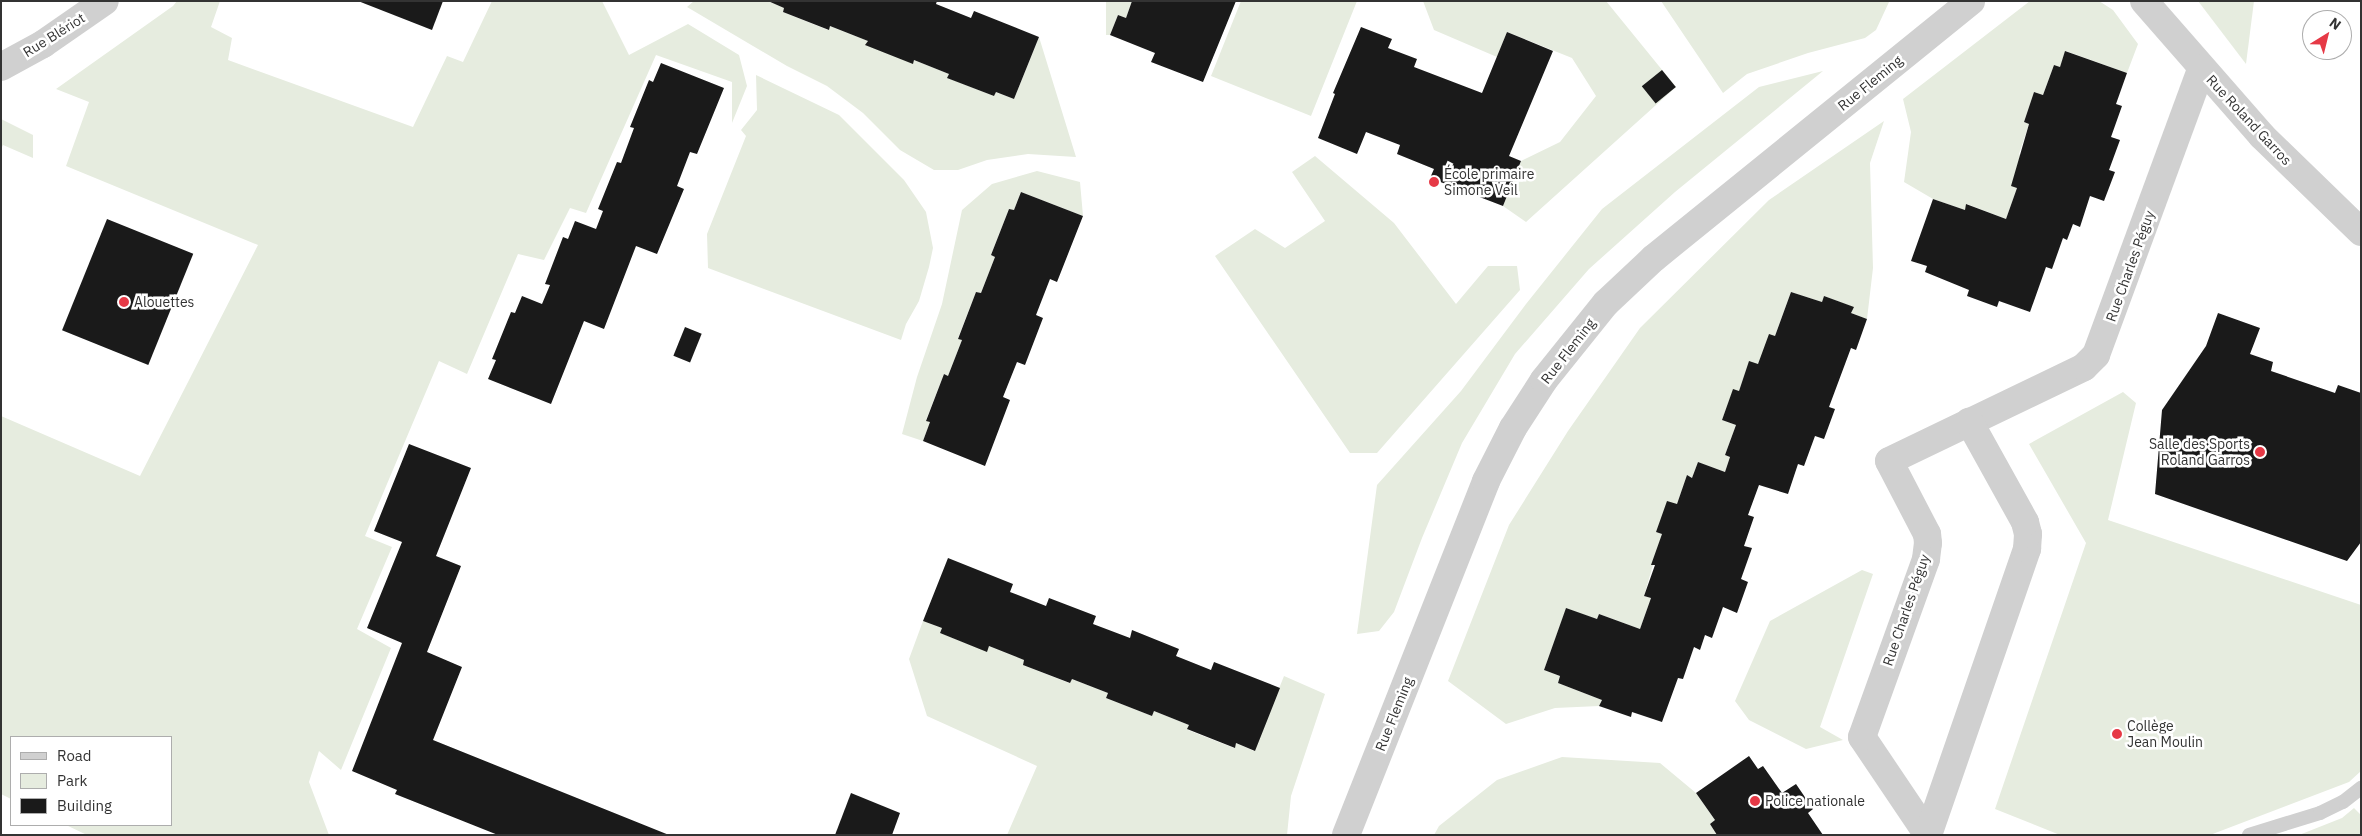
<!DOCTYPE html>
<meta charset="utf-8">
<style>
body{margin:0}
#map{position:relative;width:2362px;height:836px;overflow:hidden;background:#fff;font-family:"IBM Plex Sans",sans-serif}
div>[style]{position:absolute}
.green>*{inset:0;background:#e6ecdf}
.building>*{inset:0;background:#1a1a1a;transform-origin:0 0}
.lane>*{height:14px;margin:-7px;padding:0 7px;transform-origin:7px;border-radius:7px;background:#d0d0d0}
.street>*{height:28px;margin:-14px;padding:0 14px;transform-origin:14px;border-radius:14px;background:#d0d0d0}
.dots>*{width:14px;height:14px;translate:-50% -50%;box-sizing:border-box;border:2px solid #fff;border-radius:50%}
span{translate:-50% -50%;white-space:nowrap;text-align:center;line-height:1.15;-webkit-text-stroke:5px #fff;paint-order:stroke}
.street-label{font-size:14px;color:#333}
.poi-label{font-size:14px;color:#333}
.left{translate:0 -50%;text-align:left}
.right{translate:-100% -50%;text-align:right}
.frame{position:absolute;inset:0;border:2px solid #333;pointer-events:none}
.legend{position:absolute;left:10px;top:736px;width:162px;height:90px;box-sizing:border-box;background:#fff;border:1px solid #adadad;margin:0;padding:6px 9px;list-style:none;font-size:15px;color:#333}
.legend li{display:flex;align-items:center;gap:10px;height:25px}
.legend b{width:25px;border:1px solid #adadad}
.north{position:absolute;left:2302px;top:10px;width:50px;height:50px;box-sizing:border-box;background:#fff;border:1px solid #adadad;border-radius:50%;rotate:36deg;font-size:14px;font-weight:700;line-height:20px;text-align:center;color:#333}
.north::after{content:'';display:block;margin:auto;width:18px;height:22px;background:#e63946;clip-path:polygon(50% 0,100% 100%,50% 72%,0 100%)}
</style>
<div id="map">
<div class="green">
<div style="clip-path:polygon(177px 1px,220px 1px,211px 27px,232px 38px,228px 60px,413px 127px,447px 56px,463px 62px,492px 1px,602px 1px,629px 55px,688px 24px,739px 55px,747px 86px,732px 123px,732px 82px,656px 55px,586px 213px,570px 208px,544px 260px,518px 254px,467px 374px,439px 361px,365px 536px,392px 547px,357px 629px,391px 648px,341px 770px,319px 751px,309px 782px,329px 835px,87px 835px,66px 825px,171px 825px,171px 737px,11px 737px,11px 799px,1px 794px,1px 416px,140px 476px,258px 245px,66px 166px,89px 102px,56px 89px,173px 6px)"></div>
<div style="clip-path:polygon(694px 1px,768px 1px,784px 8px,783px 12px,828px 30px,830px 26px,868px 41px,866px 45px,913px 63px,914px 60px,949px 74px,948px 78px,994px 96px,996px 92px,1014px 99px,1039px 37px,1076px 157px,1028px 154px,987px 160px,958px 170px,934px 170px,900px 150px,863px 113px,827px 86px,787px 66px,687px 7px)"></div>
<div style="clip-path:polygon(1106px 1px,1132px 1px,1126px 18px,1118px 15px,1110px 35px,1106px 35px)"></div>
<div style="clip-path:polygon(1241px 1px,1357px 1px,1311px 116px,1211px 76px)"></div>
<div style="clip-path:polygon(1423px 1px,1606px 1px,1676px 87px,1526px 222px,1503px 206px,1521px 161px,1560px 142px,1596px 96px,1572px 58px,1507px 32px,1497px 57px,1434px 30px)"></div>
<div style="clip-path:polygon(1661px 1px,1889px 1px,1889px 2px,1876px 30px,1865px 38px,1808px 53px,1747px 74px,1723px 93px)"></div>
<div style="clip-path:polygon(2030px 1px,2099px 1px,2113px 10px,2138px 44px,2127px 73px,2066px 51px,2060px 67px,2054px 65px,2043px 95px,2034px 92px,2024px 122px,2029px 124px,2019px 154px,2022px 156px,2017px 188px,2006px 219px,1967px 204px,1965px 210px,1933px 199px,1904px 182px,1911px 132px,1903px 99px)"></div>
<div style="clip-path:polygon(2198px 1px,2254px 1px,2246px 64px)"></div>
<div style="clip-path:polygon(1823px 71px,1675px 192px,1589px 269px,1515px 354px,1462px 443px,1422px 538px,1394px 612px,1379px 631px,1357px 634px,1377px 485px,1461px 391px,1526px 304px,1602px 209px,1759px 87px)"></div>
<div style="clip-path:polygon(756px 75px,839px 115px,904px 180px,926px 212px,933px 248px,929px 267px,919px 301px,906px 324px,901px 340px,708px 268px,707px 234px,746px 136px,741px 130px,757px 110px)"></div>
<div style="clip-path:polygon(1px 119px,33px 135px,33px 158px,3px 145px,1px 149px)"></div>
<div style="clip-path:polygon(1884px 121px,1870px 163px,1873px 268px,1867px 319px,1851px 313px,1853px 307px,1824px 296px,1822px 302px,1791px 292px,1775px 336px,1758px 364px,1749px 362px,1739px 391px,1733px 390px,1722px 420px,1736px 425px,1725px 455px,1730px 457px,1725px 472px,1698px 462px,1692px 478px,1687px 476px,1677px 504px,1656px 532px,1662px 534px,1644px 596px,1651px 598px,1640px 629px,1599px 614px,1597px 619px,1566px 609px,1544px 670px,1560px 676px,1558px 683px,1602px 700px,1599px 706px,1555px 708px,1506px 724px,1448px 681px,1509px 525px,1568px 431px,1640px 328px,1769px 200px)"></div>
<div style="clip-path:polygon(1315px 156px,1394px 223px,1456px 304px,1488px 266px,1517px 266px,1520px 290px,1377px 453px,1350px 453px,1215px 256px,1255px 229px,1285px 248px,1325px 221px,1292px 172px)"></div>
<div style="clip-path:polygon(1037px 171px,1080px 182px,1083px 216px,1021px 192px,1014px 210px,1009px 209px,991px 255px,995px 257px,981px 293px,976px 292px,958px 338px,962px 340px,948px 376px,944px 374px,926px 420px,930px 422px,923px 441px,902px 434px,917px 377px,942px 304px,962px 210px,992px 184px)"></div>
<div style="clip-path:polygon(2123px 392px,2136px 403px,2108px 520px,2361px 605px,2361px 771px,2349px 782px,2210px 835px,2060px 835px,1995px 809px,2086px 543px,2029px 444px)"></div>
<div style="clip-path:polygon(1862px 570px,1873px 574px,1820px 727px,1843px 740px,1806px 749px,1749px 720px,1735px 701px,1770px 621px)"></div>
<div style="clip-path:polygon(923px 621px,942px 628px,940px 633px,986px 651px,989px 646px,1024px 660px,1023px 665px,1069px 683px,1072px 679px,1108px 693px,1106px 698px,1152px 716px,1154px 711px,1189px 725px,1188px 730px,1234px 748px,1236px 743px,1254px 751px,1284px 676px,1325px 694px,1291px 796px,1287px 835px,1007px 835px,1037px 766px,927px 716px,909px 659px)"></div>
<div style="clip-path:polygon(1562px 757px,1660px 763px,1696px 793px,1715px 820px,1710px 824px,1717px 835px,1434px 835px,1439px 826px,1497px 780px)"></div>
<div style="clip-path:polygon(2354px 808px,2361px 815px,2361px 835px,2299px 835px,2342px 818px)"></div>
</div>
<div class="building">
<div style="clip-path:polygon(358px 1px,443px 1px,432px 30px)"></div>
<div style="clip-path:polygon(768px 1px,937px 1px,936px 4px,971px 18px,974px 11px,1039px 37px,1014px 99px,996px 92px,994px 96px,947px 78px,949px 74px,914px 60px,913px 64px,865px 45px,868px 41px,830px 26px,829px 30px,783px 12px,784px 8px)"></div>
<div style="clip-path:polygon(1132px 1px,1236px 1px,1203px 82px,1151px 62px,1155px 53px,1110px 35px,1118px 15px,1126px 18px)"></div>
<div style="clip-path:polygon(1361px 27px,1392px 39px,1388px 48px,1417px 59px,1414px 67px,1482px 93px,1507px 32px,1553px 51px,1509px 156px,1521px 161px,1503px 206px,1430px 178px,1434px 169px,1397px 154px,1400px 145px,1366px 132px,1357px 154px,1318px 138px,1335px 94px,1333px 93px)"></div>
<div style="clip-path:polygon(2065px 51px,2127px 73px,2116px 104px,2122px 106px,2111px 137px,2120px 140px,2109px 170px,2115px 172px,2104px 201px,2090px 196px,2080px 227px,2073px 224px,2067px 240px,2063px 238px,2052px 269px,2046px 267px,2030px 312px,1999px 301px,1997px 307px,1967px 296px,1969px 290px,1925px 272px,1927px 266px,1911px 261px,1933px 199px,1965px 210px,1966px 204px,2006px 219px,2017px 188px,2011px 186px,2029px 124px,2024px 122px,2034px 92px,2043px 95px,2054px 65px,2060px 67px)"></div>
<div style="clip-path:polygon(661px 63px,724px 88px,697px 154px,690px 152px,677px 186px,684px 189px,657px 254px,636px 246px,604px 329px,584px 321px,551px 404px,488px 379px,496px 360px,492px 359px,511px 312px,515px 313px,522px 296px,542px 304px,550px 285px,545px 284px,563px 237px,568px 239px,575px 221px,596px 229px,603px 211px,598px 209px,617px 162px,621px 163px,634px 128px,630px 127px,649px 80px,653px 82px)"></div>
<div style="left:1662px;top:70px;width:22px;height:26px;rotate:51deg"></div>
<div style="clip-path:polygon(1021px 192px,1083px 216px,1057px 282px,1050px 279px,1036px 315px,1043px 318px,1025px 365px,1017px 362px,1003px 397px,1010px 400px,985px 466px,923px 441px,930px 422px,926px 421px,944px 374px,948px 376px,962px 340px,958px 339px,976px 292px,981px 293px,995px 257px,991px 255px,1009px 209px,1014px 210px)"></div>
<div style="left:107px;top:219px;width:93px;height:120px;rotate:22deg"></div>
<div style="clip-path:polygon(1791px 292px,1822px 302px,1824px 296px,1854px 307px,1851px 313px,1867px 319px,1856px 350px,1851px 348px,1829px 407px,1835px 409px,1824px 439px,1815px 436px,1804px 466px,1798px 464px,1788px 494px,1759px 485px,1748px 515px,1754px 517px,1744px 546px,1752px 548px,1741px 579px,1748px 582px,1737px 613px,1723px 607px,1712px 638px,1705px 635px,1700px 650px,1694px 647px,1683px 679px,1678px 678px,1662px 722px,1632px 712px,1631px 717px,1599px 706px,1602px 700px,1558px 683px,1560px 676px,1544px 670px,1566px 608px,1597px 619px,1599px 614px,1640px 629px,1651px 598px,1644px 596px,1655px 565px,1651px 565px,1662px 534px,1656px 532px,1667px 501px,1677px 504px,1687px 475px,1692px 478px,1698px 462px,1725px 472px,1730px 457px,1725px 455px,1736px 425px,1722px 420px,1733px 389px,1739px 391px,1749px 361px,1758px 364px,1769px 334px,1775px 336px)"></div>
<div style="clip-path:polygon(2218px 313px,2260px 328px,2250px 354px,2273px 362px,2271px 371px,2335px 393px,2338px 385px,2361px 393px,2361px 542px,2347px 561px,2155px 494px,2162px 410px,2206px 346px)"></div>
<div style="left:685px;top:327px;width:18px;height:31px;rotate:22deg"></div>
<div style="clip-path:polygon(409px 444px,471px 468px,436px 556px,461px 566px,427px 652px,462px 667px,433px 740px,669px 835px,498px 835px,395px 794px,397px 790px,352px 771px,402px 643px,367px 628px,402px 542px,374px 531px)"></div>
<div style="clip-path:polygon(948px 558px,1013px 584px,1010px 592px,1046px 606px,1049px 598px,1096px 616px,1093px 624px,1130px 638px,1132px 630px,1179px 649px,1176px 656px,1211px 670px,1214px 662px,1280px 688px,1255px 751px,1236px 743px,1235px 748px,1187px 729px,1189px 725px,1154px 711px,1152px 716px,1106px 698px,1108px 693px,1072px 679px,1070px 683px,1023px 665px,1024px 660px,989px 646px,987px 652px,940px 633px,942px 628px,923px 621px)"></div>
<div style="clip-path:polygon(1749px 756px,1758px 769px,1763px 766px,1782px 793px,1796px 784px,1813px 809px,1808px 813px,1823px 835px,1717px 835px,1710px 824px,1715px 820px,1696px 793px)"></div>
<div style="clip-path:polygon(851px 793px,900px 813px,892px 835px,835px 835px)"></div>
</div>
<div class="lane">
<div style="left:2249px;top:835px;width:74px;rotate:-17.2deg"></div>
<div style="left:2320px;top:813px;width:25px;rotate:-26deg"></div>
<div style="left:2343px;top:802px;width:23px;rotate:-38deg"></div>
</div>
<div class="street">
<div style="left:2144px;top:1px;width:179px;rotate:48.8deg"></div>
<div style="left:2262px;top:136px;width:138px;rotate:44.1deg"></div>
<div style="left:1px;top:67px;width:48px;rotate:-28.7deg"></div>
<div style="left:43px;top:44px;width:75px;rotate:-34.7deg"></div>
<div style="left:1346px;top:835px;width:381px;rotate:-68.4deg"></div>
<div style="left:1486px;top:481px;width:59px;rotate:-63deg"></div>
<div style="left:1513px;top:428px;width:57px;rotate:-57.1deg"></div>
<div style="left:1544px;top:380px;width:99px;rotate:-51.2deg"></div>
<div style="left:1606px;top:303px;width:66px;rotate:-43.2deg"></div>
<div style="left:1654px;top:258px;width:408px;rotate:-39deg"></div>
<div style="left:1928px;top:835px;width:118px;rotate:-124deg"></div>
<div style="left:1862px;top:737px;width:189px;rotate:-70.2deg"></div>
<div style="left:1926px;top:559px;width:16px;rotate:-83deg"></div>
<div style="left:1928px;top:543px;width:9px;rotate:-96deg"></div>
<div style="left:1927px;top:534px;width:82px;rotate:-117.5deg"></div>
<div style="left:1889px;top:461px;width:216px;rotate:-25.7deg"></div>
<div style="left:2084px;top:367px;width:17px;rotate:-45deg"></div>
<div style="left:2096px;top:355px;width:305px;rotate:-69.8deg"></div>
<div style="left:1928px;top:835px;width:303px;rotate:-70.9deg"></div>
<div style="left:2027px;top:549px;width:15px;rotate:-86deg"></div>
<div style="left:2028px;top:534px;width:12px;rotate:-104deg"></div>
<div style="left:2025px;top:522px;width:115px;rotate:-119deg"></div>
</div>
<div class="dots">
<div style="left:1434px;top:182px;background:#e63946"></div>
<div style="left:124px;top:302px;background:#e63946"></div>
<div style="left:2260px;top:452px;background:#e63946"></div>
<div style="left:2117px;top:734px;background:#e63946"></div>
<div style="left:1755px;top:801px;background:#e63946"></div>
</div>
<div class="street-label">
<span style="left:54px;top:35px;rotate:-32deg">Rue Blériot</span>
<span style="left:1870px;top:83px;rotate:-39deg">Rue Fleming</span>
<span style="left:2249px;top:120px;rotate:47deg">Rue Roland Garros</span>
<span style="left:2130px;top:266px;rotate:-70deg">Rue Charles Péguy</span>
<span style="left:1568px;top:351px;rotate:-52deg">Rue Fleming</span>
<span style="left:1906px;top:610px;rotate:-71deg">Rue Charles Péguy</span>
<span style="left:1394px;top:714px;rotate:-68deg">Rue Fleming</span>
</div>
<div class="poi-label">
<span class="left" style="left:1444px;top:182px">École primaire<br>Simone Veil</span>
<span class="left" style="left:134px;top:302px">Alouettes</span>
<span class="right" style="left:2250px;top:452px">Salle des Sports<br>Roland Garros</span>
<span class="left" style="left:2127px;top:734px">Collège<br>Jean Moulin</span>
<span class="left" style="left:1765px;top:801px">Police nationale</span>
</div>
<div class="frame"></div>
<ul class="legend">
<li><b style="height:6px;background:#d0d0d0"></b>Road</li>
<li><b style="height:14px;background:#e6ecdf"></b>Park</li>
<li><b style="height:14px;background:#1a1a1a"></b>Building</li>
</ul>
<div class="north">N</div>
</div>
